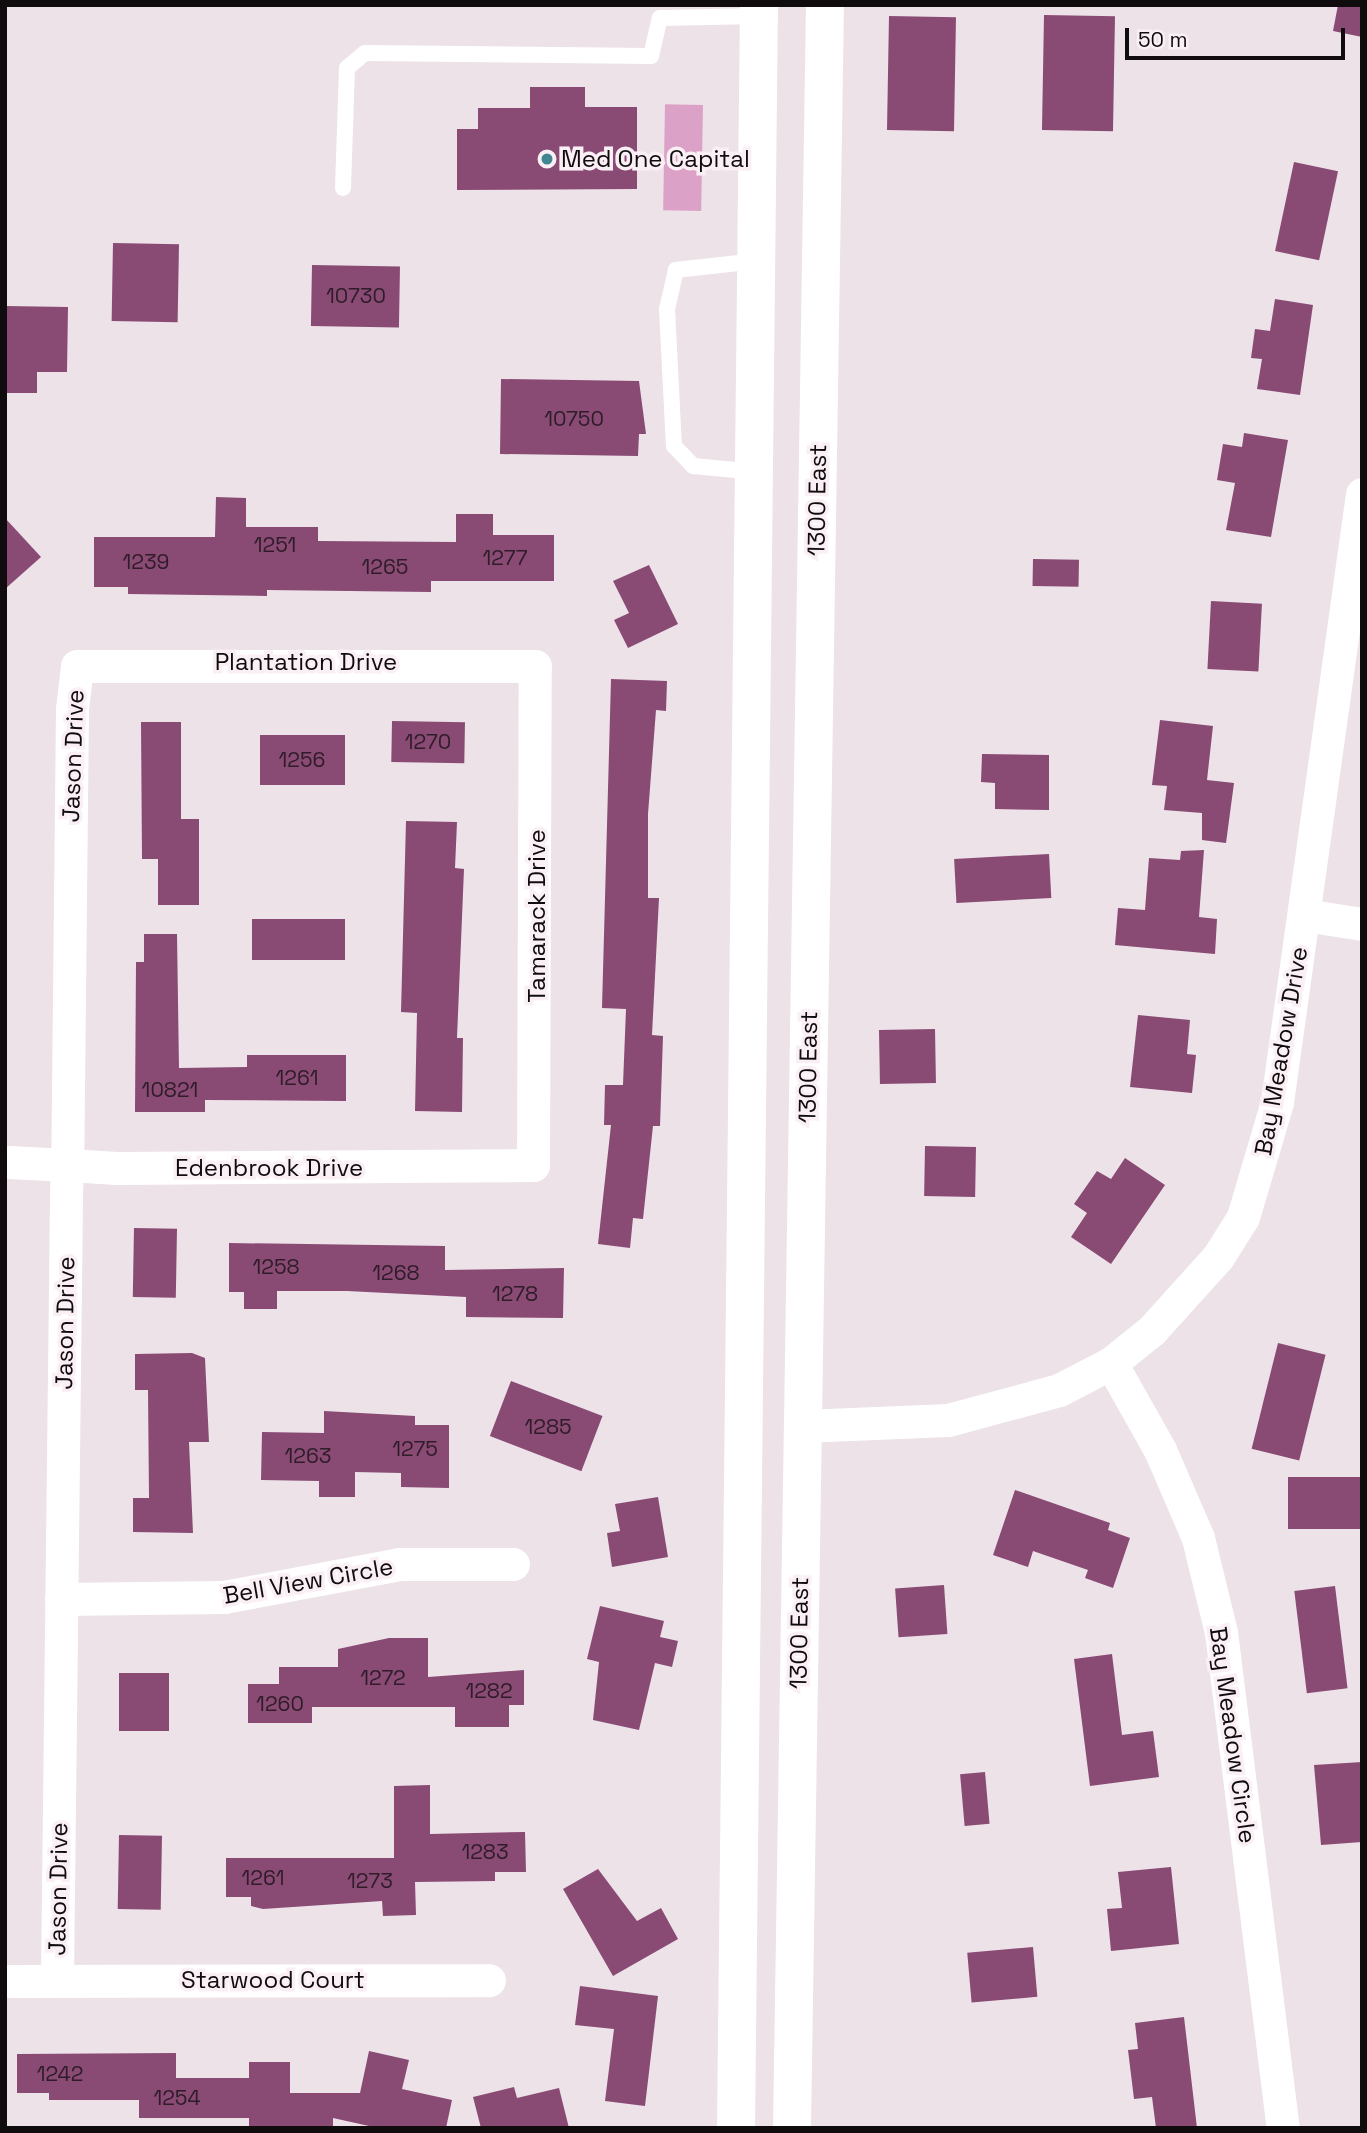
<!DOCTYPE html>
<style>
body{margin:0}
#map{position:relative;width:1367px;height:2133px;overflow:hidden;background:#ece2e8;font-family:"Space Grotesk",sans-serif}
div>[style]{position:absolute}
.green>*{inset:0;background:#dca1c6;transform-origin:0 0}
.building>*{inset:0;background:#894a74;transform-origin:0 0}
.lane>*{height:16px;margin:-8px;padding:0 8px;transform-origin:8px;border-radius:8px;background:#fff}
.street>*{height:33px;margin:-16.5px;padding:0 16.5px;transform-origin:16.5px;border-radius:16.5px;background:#fff}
.primary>*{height:38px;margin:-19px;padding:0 19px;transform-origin:19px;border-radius:19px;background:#fff}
.dots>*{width:19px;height:19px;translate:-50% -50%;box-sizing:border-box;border:4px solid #faeff5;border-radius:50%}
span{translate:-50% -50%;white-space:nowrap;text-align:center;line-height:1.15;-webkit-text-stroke:7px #faeff5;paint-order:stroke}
.number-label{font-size:21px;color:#2e1c28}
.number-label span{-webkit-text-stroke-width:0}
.poi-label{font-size:24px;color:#100c0e}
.left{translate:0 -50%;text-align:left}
.street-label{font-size:24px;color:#100c0e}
.frame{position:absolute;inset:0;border:7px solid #100c0e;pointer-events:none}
.scale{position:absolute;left:1125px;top:28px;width:220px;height:32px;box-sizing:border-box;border:4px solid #100c0e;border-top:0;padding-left:9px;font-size:21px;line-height:24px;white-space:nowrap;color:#100c0e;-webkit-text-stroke:5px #faeff5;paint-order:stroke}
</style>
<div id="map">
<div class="green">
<div style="left:703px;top:105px;width:106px;height:38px;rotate:91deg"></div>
</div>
<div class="building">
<div style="clip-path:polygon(1338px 5px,1362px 5px,1362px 37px,1333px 31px)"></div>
<div style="left:1044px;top:15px;width:71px;height:115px;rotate:1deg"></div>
<div style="left:889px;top:16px;width:67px;height:114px;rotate:1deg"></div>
<div style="clip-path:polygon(530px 87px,585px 87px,585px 107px,637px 107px,637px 189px,457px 190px,457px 129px,478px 129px,478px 108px,530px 108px)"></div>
<div style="left:1294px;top:162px;width:45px;height:91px;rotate:12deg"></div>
<div style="left:113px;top:243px;width:66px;height:78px;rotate:1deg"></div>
<div style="left:312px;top:265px;width:88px;height:61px;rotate:1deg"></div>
<div style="clip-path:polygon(1275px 299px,1313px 305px,1300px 395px,1257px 389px,1262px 359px,1251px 358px,1255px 329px,1270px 331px)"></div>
<div style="clip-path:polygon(5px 306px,68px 307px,67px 372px,37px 372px,37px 393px,5px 393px)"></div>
<div style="clip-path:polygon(501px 379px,639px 381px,646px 434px,639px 434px,638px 456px,500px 454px)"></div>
<div style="clip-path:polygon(1244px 433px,1288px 440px,1271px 537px,1226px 530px,1235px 483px,1217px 480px,1223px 444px,1242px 447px)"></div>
<div style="clip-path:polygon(216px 497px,246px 498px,246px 527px,318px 527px,318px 541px,456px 542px,456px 514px,493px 514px,493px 535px,554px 535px,554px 581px,431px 581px,431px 592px,267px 590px,267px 596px,128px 594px,128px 587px,94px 587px,94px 537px,215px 537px)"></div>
<div style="clip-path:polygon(5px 518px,41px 557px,5px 589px)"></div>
<div style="left:1033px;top:559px;width:46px;height:27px;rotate:1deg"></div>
<div style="clip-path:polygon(649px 565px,678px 624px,628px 648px,614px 620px,629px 613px,613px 581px)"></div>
<div style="left:1211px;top:601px;width:51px;height:68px;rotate:3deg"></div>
<div style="clip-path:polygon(611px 679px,667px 681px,666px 711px,656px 710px,648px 814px,648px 898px,659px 898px,652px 1035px,663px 1036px,660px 1126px,653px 1126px,643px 1219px,633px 1218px,630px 1248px,598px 1244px,611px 1125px,604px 1125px,605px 1085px,623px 1085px,626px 1009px,602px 1008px)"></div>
<div style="clip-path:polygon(1160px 720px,1213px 726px,1207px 780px,1234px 783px,1226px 843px,1202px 840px,1202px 813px,1164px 810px,1167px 786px,1152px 785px)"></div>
<div style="left:392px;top:721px;width:73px;height:41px;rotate:1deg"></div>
<div style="clip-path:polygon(141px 722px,181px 722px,181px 819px,199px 819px,199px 905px,158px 905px,158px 859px,142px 859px)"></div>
<div style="left:260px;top:735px;width:85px;height:50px"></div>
<div style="clip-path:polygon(982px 754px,1049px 755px,1049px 810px,995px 809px,995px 783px,981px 782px)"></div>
<div style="clip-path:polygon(406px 821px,457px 822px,455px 868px,464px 869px,457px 1038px,463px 1038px,462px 1112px,415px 1111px,417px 1013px,401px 1012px)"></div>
<div style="clip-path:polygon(1204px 850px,1199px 917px,1217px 919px,1215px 954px,1115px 945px,1118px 908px,1145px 910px,1149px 858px,1180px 860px,1181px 851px)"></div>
<div style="left:1049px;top:854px;width:44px;height:95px;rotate:87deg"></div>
<div style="left:252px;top:919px;width:93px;height:41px"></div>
<div style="clip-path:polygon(144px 934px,177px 934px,179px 1068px,247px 1067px,247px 1055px,346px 1055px,346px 1101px,205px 1100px,205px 1112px,135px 1112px,136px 962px,144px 962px)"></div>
<div style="clip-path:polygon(1138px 1015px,1190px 1020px,1187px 1054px,1196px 1055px,1192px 1093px,1130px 1087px)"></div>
<div style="left:935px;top:1029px;width:54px;height:56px;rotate:89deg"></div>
<div style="left:925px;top:1146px;width:51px;height:50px;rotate:1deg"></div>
<div style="clip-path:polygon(1125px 1158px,1165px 1185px,1111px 1264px,1071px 1237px,1087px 1213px,1074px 1204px,1097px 1171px,1111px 1179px)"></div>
<div style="left:134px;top:1228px;width:43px;height:69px;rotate:1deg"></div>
<div style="clip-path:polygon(229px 1243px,445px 1246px,445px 1270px,564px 1268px,563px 1318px,466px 1317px,466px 1297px,347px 1291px,277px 1291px,277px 1309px,244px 1309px,244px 1292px,229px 1292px)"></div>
<div style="left:1278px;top:1343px;width:49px;height:109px;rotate:14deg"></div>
<div style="clip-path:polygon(192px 1353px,205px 1358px,209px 1442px,189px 1442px,193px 1533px,133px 1532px,133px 1498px,149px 1498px,148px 1390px,135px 1390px,135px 1354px)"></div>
<div style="left:511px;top:1381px;width:98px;height:59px;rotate:21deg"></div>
<div style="clip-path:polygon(324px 1411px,415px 1416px,415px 1425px,449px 1425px,449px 1488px,401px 1487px,401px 1473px,355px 1472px,355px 1497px,319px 1497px,319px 1481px,261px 1480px,262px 1432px,324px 1433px)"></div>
<div style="left:1362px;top:1477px;width:52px;height:74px;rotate:90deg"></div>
<div style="clip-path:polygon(1015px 1490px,1110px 1523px,1108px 1530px,1130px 1538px,1113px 1588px,1085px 1578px,1088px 1570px,1033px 1551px,1028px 1567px,993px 1555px)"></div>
<div style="clip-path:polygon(658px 1497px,668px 1557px,612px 1567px,607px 1533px,620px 1531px,615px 1504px)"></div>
<div style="left:944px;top:1585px;width:49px;height:49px;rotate:86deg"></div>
<div style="left:1335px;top:1586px;width:103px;height:41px;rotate:83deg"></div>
<div style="clip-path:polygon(600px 1606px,664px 1621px,660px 1637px,678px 1641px,672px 1667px,655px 1663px,639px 1730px,593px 1720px,599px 1662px,587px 1659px)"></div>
<div style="clip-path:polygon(389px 1638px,428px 1638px,428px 1677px,524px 1670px,524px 1705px,509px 1705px,509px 1727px,455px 1727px,455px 1707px,312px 1707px,312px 1723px,248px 1723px,248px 1684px,279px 1684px,279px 1667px,338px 1667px,338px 1649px)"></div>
<div style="clip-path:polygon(1112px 1654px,1122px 1735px,1153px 1731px,1159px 1777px,1090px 1786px,1074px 1659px)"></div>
<div style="left:119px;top:1673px;width:50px;height:58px"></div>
<div style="clip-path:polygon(1362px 1762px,1362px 1842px,1321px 1845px,1314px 1765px)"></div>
<div style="left:985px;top:1772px;width:52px;height:25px;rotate:85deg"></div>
<div style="clip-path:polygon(430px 1785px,430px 1834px,525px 1832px,526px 1872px,495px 1872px,495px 1881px,415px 1882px,416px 1915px,383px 1916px,382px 1901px,263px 1909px,251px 1906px,251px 1897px,226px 1897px,226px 1858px,394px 1858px,394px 1786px)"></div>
<div style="left:119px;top:1835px;width:43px;height:74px;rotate:1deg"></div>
<div style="clip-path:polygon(1171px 1867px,1179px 1944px,1111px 1951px,1107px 1909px,1122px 1908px,1118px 1872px)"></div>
<div style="clip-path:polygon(598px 1869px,637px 1921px,661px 1908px,678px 1939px,613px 1976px,563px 1889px)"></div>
<div style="left:1033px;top:1947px;width:50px;height:66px;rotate:85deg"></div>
<div style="clip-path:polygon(580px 1986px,658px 1996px,645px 2106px,605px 2101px,614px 2029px,575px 2025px)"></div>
<div style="clip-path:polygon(1184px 2017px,1197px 2128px,1156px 2128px,1152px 2097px,1134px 2099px,1128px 2050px,1138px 2049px,1135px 2023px)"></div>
<div style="clip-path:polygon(369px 2051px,409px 2060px,402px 2089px,452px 2100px,446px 2128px,378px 2128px,333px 2118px,333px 2128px,249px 2128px,249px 2118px,139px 2118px,139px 2100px,49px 2100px,49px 2093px,17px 2093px,17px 2054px,176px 2053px,176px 2078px,249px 2078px,249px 2062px,290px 2062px,290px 2093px,360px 2093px)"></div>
<div style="clip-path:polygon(514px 2087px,517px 2098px,559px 2088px,569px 2128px,481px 2128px,473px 2097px)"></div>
</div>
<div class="lane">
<div style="left:343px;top:188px;width:120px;rotate:-88.1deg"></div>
<div style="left:347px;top:68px;width:23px;rotate:-40deg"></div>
<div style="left:365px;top:53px;width:286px;rotate:0.6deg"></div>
<div style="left:651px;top:56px;width:39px;rotate:-77deg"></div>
<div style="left:660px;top:18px;width:99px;rotate:-1.2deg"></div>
<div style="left:756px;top:261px;width:81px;rotate:173.6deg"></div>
<div style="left:676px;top:270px;width:40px;rotate:103deg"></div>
<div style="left:667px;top:309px;width:137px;rotate:87.1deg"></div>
<div style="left:674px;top:446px;width:28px;rotate:46deg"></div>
<div style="left:693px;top:466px;width:64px;rotate:5.4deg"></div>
</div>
<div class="street">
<div style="left:1304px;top:915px;width:59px;rotate:8.8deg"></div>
<div style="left:5px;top:1162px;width:4px"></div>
<div style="left:9px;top:1162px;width:58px;rotate:3deg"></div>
<div style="left:67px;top:1165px;width:50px;rotate:3.4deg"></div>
<div style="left:117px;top:1168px;width:416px;rotate:-0.4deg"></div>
<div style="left:533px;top:1165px;width:499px;rotate:-89.8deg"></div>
<div style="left:535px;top:666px;width:458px;rotate:180deg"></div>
<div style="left:77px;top:666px;width:43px;rotate:96.6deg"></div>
<div style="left:72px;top:709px;width:456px;rotate:90.6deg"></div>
<div style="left:67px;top:1165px;width:33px;rotate:92deg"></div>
<div style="left:66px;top:1198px;width:782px;rotate:90.66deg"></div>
<div style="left:1111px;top:1363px;width:100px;rotate:60.6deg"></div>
<div style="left:1160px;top:1450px;width:96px;rotate:66.6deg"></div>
<div style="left:1198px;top:1538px;width:97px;rotate:76.3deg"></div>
<div style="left:1221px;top:1632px;width:500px;rotate:82.9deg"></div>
<div style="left:803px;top:1426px;width:145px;rotate:-2.4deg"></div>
<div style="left:948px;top:1420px;width:115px;rotate:-15.1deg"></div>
<div style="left:1059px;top:1390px;width:59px;rotate:-27.4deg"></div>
<div style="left:1111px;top:1363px;width:53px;rotate:-38.8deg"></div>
<div style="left:1152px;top:1330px;width:98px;rotate:-47.9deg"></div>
<div style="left:1218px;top:1257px;width:47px;rotate:-58deg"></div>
<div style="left:1243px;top:1217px;width:120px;rotate:-73.5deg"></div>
<div style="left:1277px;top:1102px;width:614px;rotate:-82.04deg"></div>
<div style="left:61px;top:1599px;width:163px;rotate:-0.7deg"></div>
<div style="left:224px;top:1597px;width:179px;rotate:-10.6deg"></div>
<div style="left:400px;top:1564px;width:113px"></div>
<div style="left:5px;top:1981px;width:484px;rotate:-0.1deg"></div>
</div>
<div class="primary">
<div style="left:736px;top:2128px;width:2123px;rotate:-89.38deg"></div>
<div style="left:792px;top:2128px;width:2123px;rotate:-89.11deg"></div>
</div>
<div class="dots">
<div style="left:547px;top:159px;background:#418792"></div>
</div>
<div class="number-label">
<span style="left:356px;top:296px">10730</span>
<span style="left:574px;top:419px">10750</span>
<span style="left:275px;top:545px">1251</span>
<span style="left:505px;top:558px">1277</span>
<span style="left:146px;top:562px">1239</span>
<span style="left:385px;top:567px">1265</span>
<span style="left:428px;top:742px">1270</span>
<span style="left:302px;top:760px">1256</span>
<span style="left:297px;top:1078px">1261</span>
<span style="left:170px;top:1090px">10821</span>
<span style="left:276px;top:1267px">1258</span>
<span style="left:396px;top:1273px">1268</span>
<span style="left:515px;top:1294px">1278</span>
<span style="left:548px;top:1427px">1285</span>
<span style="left:415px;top:1449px">1275</span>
<span style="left:308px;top:1456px">1263</span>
<span style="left:383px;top:1678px">1272</span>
<span style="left:489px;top:1691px">1282</span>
<span style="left:280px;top:1704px">1260</span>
<span style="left:485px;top:1852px">1283</span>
<span style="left:263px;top:1878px">1261</span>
<span style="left:370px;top:1881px">1273</span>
<span style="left:60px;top:2074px">1242</span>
<span style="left:177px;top:2098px">1254</span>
</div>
<div class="poi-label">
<span class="left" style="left:561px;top:159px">Med One Capital</span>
</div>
<div class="street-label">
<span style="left:817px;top:500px;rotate:-89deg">1300 East</span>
<span style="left:306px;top:662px">Plantation Drive</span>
<span style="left:73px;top:756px;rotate:-88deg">Jason Drive</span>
<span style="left:537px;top:916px;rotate:-90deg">Tamarack Drive</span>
<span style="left:1281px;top:1051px;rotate:-80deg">Bay Meadow Drive</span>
<span style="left:808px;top:1067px;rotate:-89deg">1300 East</span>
<span style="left:269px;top:1168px">Edenbrook Drive</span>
<span style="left:65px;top:1323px;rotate:-89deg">Jason Drive</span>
<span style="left:308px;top:1581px;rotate:-10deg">Bell View Circle</span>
<span style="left:799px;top:1633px;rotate:-89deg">1300 East</span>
<span style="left:1233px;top:1735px;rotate:82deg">Bay Meadow Circle</span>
<span style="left:58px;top:1889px;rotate:-89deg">Jason Drive</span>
<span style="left:273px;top:1980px">Starwood Court</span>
</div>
<div class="frame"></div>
<div class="scale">50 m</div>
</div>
